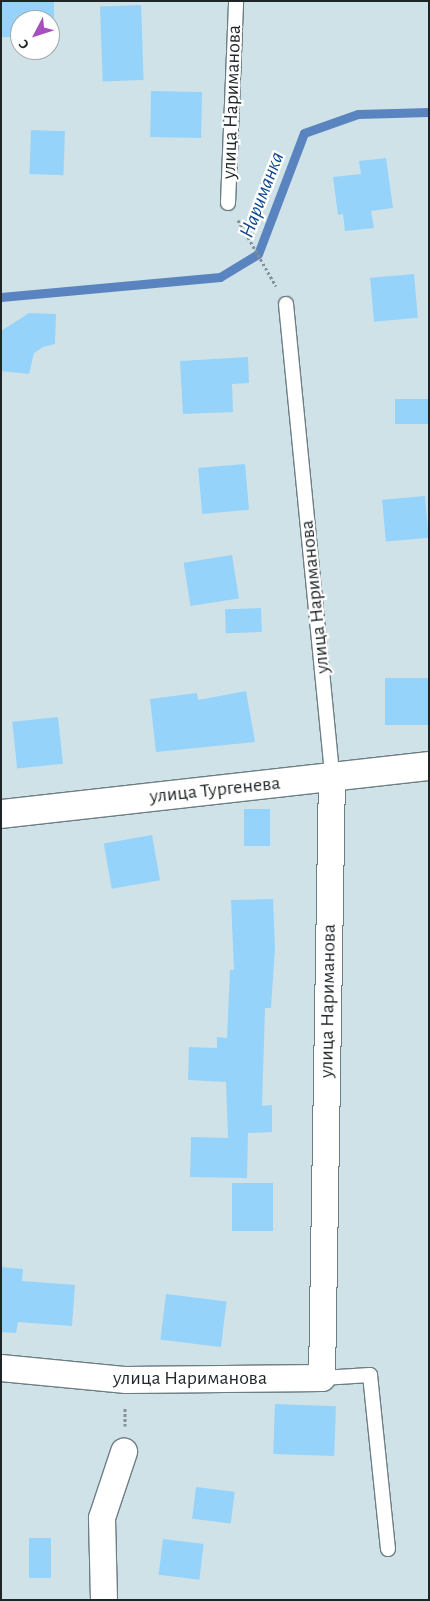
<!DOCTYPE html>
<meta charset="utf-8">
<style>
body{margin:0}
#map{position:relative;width:430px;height:1601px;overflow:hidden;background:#cfe2e8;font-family:"Alegreya Sans",sans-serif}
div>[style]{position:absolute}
.stream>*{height:9px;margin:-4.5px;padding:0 4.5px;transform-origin:4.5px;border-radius:4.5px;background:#5a84c0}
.building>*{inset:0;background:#96d3fa;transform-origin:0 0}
.path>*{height:3px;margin-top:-1.5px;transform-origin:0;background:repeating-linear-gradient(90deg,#839095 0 2.5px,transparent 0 5px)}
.roads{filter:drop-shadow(1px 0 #6d7e83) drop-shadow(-1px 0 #6d7e83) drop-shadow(0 1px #6d7e83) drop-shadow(0 -1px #6d7e83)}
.lane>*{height:14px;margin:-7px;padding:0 7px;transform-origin:7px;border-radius:7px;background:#fff}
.street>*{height:26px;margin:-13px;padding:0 13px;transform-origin:13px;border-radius:13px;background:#fff}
.secondary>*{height:28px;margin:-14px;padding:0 14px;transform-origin:14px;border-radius:14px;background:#fff}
span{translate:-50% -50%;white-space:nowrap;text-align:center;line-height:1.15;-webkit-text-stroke:4.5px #fff;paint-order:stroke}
.street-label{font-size:20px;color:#1e2527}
.water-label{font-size:21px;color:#0f4790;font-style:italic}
.frame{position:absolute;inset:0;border:2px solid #1e2527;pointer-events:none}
.north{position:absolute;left:10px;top:10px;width:50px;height:50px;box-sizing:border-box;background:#fff;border:1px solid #a5a8a9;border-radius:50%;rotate:230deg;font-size:14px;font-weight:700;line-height:20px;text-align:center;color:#1e2527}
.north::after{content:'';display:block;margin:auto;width:18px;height:22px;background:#a74fbc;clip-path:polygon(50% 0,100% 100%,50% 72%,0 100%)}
</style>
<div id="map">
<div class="stream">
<div style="left:1px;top:297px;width:220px;rotate:-5.2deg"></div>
<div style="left:220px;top:277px;width:44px;rotate:-31.2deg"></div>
<div style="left:258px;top:254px;width:129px;rotate:-69.2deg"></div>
<div style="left:304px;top:133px;width:57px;rotate:-19.4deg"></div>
<div style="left:358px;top:114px;width:71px;rotate:-1.6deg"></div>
</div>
<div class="building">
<div style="clip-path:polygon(1px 1px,54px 1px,54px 37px,50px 37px,50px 20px,20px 20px,20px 37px,1px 37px)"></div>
<div style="left:141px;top:5px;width:75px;height:41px;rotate:88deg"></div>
<div style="left:151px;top:91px;width:51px;height:46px;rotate:1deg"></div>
<div style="left:31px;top:130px;width:34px;height:44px;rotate:2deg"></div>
<div style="clip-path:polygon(386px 158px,393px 208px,371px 211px,374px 228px,345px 231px,343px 214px,338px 215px,333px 177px,361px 174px,359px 161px)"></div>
<div style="left:414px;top:274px;width:44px;height:44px;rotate:85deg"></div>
<div style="clip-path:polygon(29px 313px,56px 314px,55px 344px,43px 347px,34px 353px,29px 374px,1px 371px,1px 331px)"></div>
<div style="clip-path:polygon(248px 357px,249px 383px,232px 384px,233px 412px,183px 414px,180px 361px)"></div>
<div style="left:429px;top:399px;width:25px;height:34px;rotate:90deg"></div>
<div style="left:245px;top:464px;width:46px;height:47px;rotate:85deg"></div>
<div style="left:425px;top:496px;width:42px;height:43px;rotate:85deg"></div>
<div style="left:232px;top:555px;width:44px;height:49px;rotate:81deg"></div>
<div style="left:261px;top:608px;width:24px;height:36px;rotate:88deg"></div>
<div style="left:429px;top:678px;width:47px;height:44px;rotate:90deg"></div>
<div style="clip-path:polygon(246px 691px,255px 742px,156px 752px,150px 699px,197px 693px,198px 700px)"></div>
<div style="left:58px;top:717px;width:47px;height:46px;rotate:84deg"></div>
<div style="left:244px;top:809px;width:26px;height:37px"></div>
<div style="left:152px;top:835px;width:46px;height:49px;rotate:80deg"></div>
<div style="clip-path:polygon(273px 899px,275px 947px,271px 1008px,265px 1008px,262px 1106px,272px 1105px,272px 1132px,248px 1133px,247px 1178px,190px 1177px,191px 1137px,228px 1138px,226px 1082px,188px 1080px,189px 1047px,217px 1048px,217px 1037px,227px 1038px,230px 970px,234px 970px,231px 900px)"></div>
<div style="left:232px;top:1183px;width:41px;height:48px"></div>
<div style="clip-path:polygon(1px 1267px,23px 1269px,22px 1281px,75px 1285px,72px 1326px,18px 1322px,16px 1333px,1px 1332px)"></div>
<div style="left:166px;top:1294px;width:61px;height:46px;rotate:7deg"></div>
<div style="left:275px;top:1404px;width:61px;height:50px;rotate:2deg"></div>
<div style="left:196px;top:1487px;width:39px;height:32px;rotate:7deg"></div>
<div style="left:29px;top:1538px;width:22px;height:40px"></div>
<div style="left:163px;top:1539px;width:41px;height:36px;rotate:7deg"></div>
</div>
<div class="path">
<div style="left:238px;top:220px;width:76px;rotate:60.1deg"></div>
<div style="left:125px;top:1426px;width:19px;rotate:-90deg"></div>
</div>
<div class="roads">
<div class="lane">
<div style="left:228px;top:203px;width:202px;rotate:-87.7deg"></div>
<div style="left:286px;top:304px;width:475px;rotate:84.4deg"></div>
<div style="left:322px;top:1378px;width:48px;rotate:-3.6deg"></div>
<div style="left:370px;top:1375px;width:175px;rotate:84.1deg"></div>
</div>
<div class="street">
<div style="left:1px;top:1368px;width:126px;rotate:5.5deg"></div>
<div style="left:126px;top:1380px;width:196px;rotate:-0.6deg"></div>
<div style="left:322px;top:1378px;width:601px;rotate:-89.05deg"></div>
<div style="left:104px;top:1600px;width:82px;rotate:-91.4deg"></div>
<div style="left:102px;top:1518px;width:70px;rotate:-71.6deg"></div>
</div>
<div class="secondary">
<div style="left:1px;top:814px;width:431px;rotate:-6.4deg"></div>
</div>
</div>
<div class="street-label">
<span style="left:232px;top:102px;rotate:-88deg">улица Нариманова</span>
<span style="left:315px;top:597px;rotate:-96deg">улица Нариманова</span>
<span style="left:215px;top:790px;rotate:-6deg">улица Тургенева</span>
<span style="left:328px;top:1001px;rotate:-89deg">улица Нариманова</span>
<span style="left:190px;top:1378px">улица Нариманова</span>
</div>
<div class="water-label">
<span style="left:262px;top:195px;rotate:-69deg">Нариманка</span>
</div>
<div class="frame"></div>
<div class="north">С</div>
</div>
